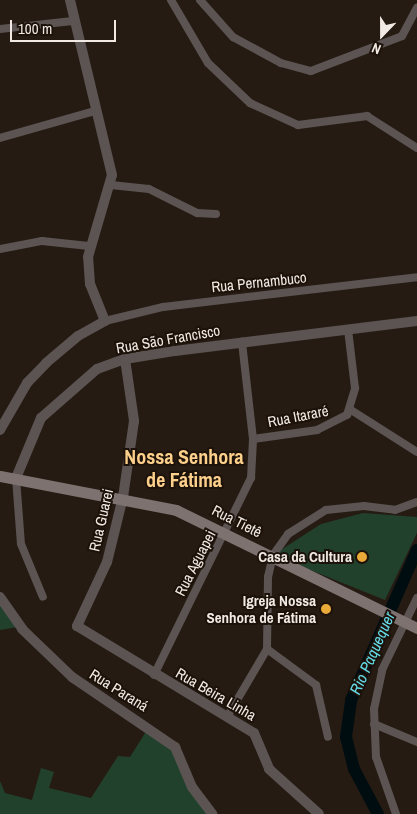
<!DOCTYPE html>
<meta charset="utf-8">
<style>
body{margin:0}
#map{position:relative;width:417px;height:814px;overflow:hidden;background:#261b13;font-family:"Archivo Narrow",sans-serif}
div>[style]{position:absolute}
.green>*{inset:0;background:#21412d}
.river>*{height:12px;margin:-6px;padding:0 6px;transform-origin:6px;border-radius:6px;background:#000d10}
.minor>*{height:8px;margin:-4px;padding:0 4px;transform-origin:4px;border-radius:4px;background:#5b5452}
.tertiary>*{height:10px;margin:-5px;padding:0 5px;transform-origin:5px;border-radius:5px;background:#5b5452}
.secondary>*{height:11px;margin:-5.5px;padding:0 5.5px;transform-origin:5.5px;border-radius:5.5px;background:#7e7270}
.dots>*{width:14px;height:14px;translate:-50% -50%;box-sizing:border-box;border:2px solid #1c120a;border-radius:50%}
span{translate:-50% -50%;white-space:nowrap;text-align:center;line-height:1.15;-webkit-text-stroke:4px #1c120a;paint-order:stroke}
.street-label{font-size:15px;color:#f1eae4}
.poi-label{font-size:15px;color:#f1eae4;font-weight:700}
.right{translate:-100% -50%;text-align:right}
.water-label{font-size:16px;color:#64dbe7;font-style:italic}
.district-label{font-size:20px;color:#fdd08b;font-weight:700}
.north{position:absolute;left:357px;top:10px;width:50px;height:50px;-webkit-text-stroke:4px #1c120a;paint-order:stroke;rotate:202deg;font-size:14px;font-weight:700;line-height:20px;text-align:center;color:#f1eae4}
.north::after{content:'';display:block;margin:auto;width:18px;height:22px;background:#f1eae4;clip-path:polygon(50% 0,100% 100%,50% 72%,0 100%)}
.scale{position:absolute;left:10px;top:20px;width:106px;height:22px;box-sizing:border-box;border:2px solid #f1eae4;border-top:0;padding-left:6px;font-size:15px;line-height:18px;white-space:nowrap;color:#f1eae4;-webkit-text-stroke:4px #1c120a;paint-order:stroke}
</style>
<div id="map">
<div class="green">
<div style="clip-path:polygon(363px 513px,417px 517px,417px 533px,385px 600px,273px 555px,321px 524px)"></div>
<div style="clip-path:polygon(0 596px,18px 627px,0 630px)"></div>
<div style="clip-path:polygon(147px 730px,174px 750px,204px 803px,215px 814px,0 814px,0 781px,5px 793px,32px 800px,41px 768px,54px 772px,49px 788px,91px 798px,118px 756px,130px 757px)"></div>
</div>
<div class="river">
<div style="left:378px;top:814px;width:51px;rotate:-118.1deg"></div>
<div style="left:354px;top:769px;width:33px;rotate:-104deg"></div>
<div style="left:346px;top:737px;width:37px;rotate:-82deg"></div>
<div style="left:351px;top:700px;width:164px;rotate:-66.3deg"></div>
</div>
<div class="minor">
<div style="left:171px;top:0;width:73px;rotate:59.6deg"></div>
<div style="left:208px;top:63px;width:58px;rotate:43.6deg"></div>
<div style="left:250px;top:103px;width:53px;rotate:24.6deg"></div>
<div style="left:298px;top:125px;width:70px;rotate:-7.4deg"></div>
<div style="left:367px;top:116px;width:59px;rotate:32.6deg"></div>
<div style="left:200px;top:0;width:50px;rotate:48.3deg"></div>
<div style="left:233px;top:37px;width:55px;rotate:28.4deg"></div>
<div style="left:281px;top:63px;width:31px;rotate:15deg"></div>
<div style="left:311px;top:71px;width:97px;rotate:-21deg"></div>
<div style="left:402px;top:36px;width:32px;rotate:-62deg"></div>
<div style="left:0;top:29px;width:73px;rotate:-6.3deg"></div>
<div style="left:0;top:138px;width:99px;rotate:-15.9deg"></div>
<div style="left:111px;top:185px;width:38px;rotate:6deg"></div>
<div style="left:149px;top:189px;width:54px;rotate:26.6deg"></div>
<div style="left:197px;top:213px;width:19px;rotate:3deg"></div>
<div style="left:0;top:249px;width:43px;rotate:-10.8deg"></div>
<div style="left:42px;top:241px;width:47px;rotate:6.1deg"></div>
<div style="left:105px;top:321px;width:60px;rotate:-13.6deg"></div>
<div style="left:163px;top:307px;width:256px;rotate:-6.7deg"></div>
<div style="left:351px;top:410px;width:78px;rotate:32.5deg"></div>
<div style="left:253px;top:439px;width:65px;rotate:-8deg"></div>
<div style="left:317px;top:430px;width:34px;rotate:-27deg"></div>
<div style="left:347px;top:415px;width:28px;rotate:-73deg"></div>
<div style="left:355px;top:388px;width:59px;rotate:-96.8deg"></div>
<div style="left:16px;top:478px;width:66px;rotate:85.7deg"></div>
<div style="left:21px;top:544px;width:57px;rotate:67.5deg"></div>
<div style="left:267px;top:649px;width:72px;rotate:-89.2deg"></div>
<div style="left:268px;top:577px;width:23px;rotate:-77deg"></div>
<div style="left:273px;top:555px;width:26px;rotate:-54deg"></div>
<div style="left:288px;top:534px;width:45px;rotate:-32.3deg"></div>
<div style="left:326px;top:510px;width:38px;rotate:-6deg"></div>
<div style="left:364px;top:506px;width:31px;rotate:7deg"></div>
<div style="left:395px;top:510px;width:23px;rotate:-20deg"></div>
<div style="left:267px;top:649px;width:61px;rotate:36.3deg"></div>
<div style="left:316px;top:685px;width:53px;rotate:77deg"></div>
<div style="left:154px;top:675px;width:220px;rotate:-63.8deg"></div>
<div style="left:251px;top:478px;width:39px;rotate:-87deg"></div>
<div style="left:253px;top:439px;width:98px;rotate:-96.5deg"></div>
<div style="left:227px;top:717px;width:79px;rotate:-59.5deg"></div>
<div style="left:374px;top:724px;width:47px;rotate:22.7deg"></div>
<div style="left:396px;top:814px;width:60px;rotate:-109.3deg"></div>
<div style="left:376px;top:757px;width:48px;rotate:-92.4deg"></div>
<div style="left:374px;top:709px;width:40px;rotate:-78deg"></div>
<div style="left:382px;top:670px;width:80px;rotate:-64.1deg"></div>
</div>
<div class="tertiary">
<div style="left:125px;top:359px;width:63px;rotate:81.7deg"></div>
<div style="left:134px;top:421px;width:77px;rotate:98.2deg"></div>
<div style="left:123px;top:497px;width:67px;rotate:103.8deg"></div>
<div style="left:107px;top:562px;width:71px;rotate:115.1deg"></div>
<div style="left:77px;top:626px;width:207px;rotate:31.2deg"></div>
<div style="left:254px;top:733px;width:39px;rotate:67deg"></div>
<div style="left:269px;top:769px;width:67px;rotate:42deg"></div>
<div style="left:0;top:430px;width:54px;rotate:-60.1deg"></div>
<div style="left:27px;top:383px;width:28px;rotate:-46deg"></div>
<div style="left:46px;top:363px;width:42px;rotate:-40.2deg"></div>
<div style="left:78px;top:336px;width:31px;rotate:-29deg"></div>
<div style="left:105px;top:321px;width:40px;rotate:-112deg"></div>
<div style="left:90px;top:284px;width:27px;rotate:-94deg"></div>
<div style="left:88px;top:257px;width:85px;rotate:-73.7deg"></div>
<div style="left:112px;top:175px;width:180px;rotate:-103.5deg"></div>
<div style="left:16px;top:478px;width:65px;rotate:-67.4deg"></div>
<div style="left:41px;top:418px;width:74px;rotate:-41.2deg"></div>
<div style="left:97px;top:369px;width:30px;rotate:-20deg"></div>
<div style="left:125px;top:359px;width:51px;rotate:-9.1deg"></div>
<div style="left:175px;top:351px;width:244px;rotate:-7.1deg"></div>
<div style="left:0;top:597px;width:39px;rotate:55deg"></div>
<div style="left:22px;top:629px;width:69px;rotate:43.8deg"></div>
<div style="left:72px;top:677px;width:125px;rotate:34.2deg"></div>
<div style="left:175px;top:747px;width:43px;rotate:67deg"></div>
<div style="left:192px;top:787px;width:34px;rotate:53deg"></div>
</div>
<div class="secondary">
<div style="left:0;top:476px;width:179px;rotate:10.9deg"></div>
<div style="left:176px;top:510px;width:268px;rotate:26.1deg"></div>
</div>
<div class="dots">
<div style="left:362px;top:557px;background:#eaaa39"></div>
<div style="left:326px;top:609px;background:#eaaa39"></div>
</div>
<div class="street-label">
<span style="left:259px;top:282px;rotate:-6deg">Rua Pernambuco</span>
<span style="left:168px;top:339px;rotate:-10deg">Rua São Francisco</span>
<span style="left:298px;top:416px;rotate:-11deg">Rua Itararé</span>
<span style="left:101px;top:520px;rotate:-77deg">Rua Guarei</span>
<span style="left:237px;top:521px;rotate:27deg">Rua Tietê</span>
<span style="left:195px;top:563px;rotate:-63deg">Rua Aguapei</span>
<span style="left:119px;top:690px;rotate:32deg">Rua Paraná</span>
<span style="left:216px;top:694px;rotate:30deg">Rua Beira Linha</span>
</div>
<div class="poi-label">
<span class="right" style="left:352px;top:557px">Casa da Cultura</span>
<span class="right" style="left:316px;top:609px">Igreja Nossa<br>Senhora de Fátima</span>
</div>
<div class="water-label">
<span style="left:372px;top:653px;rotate:-66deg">Rio Paquequer</span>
</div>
<div class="district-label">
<span style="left:184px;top:468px">Nossa Senhora<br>de Fátima</span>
</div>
<div class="north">N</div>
<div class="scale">100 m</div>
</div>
